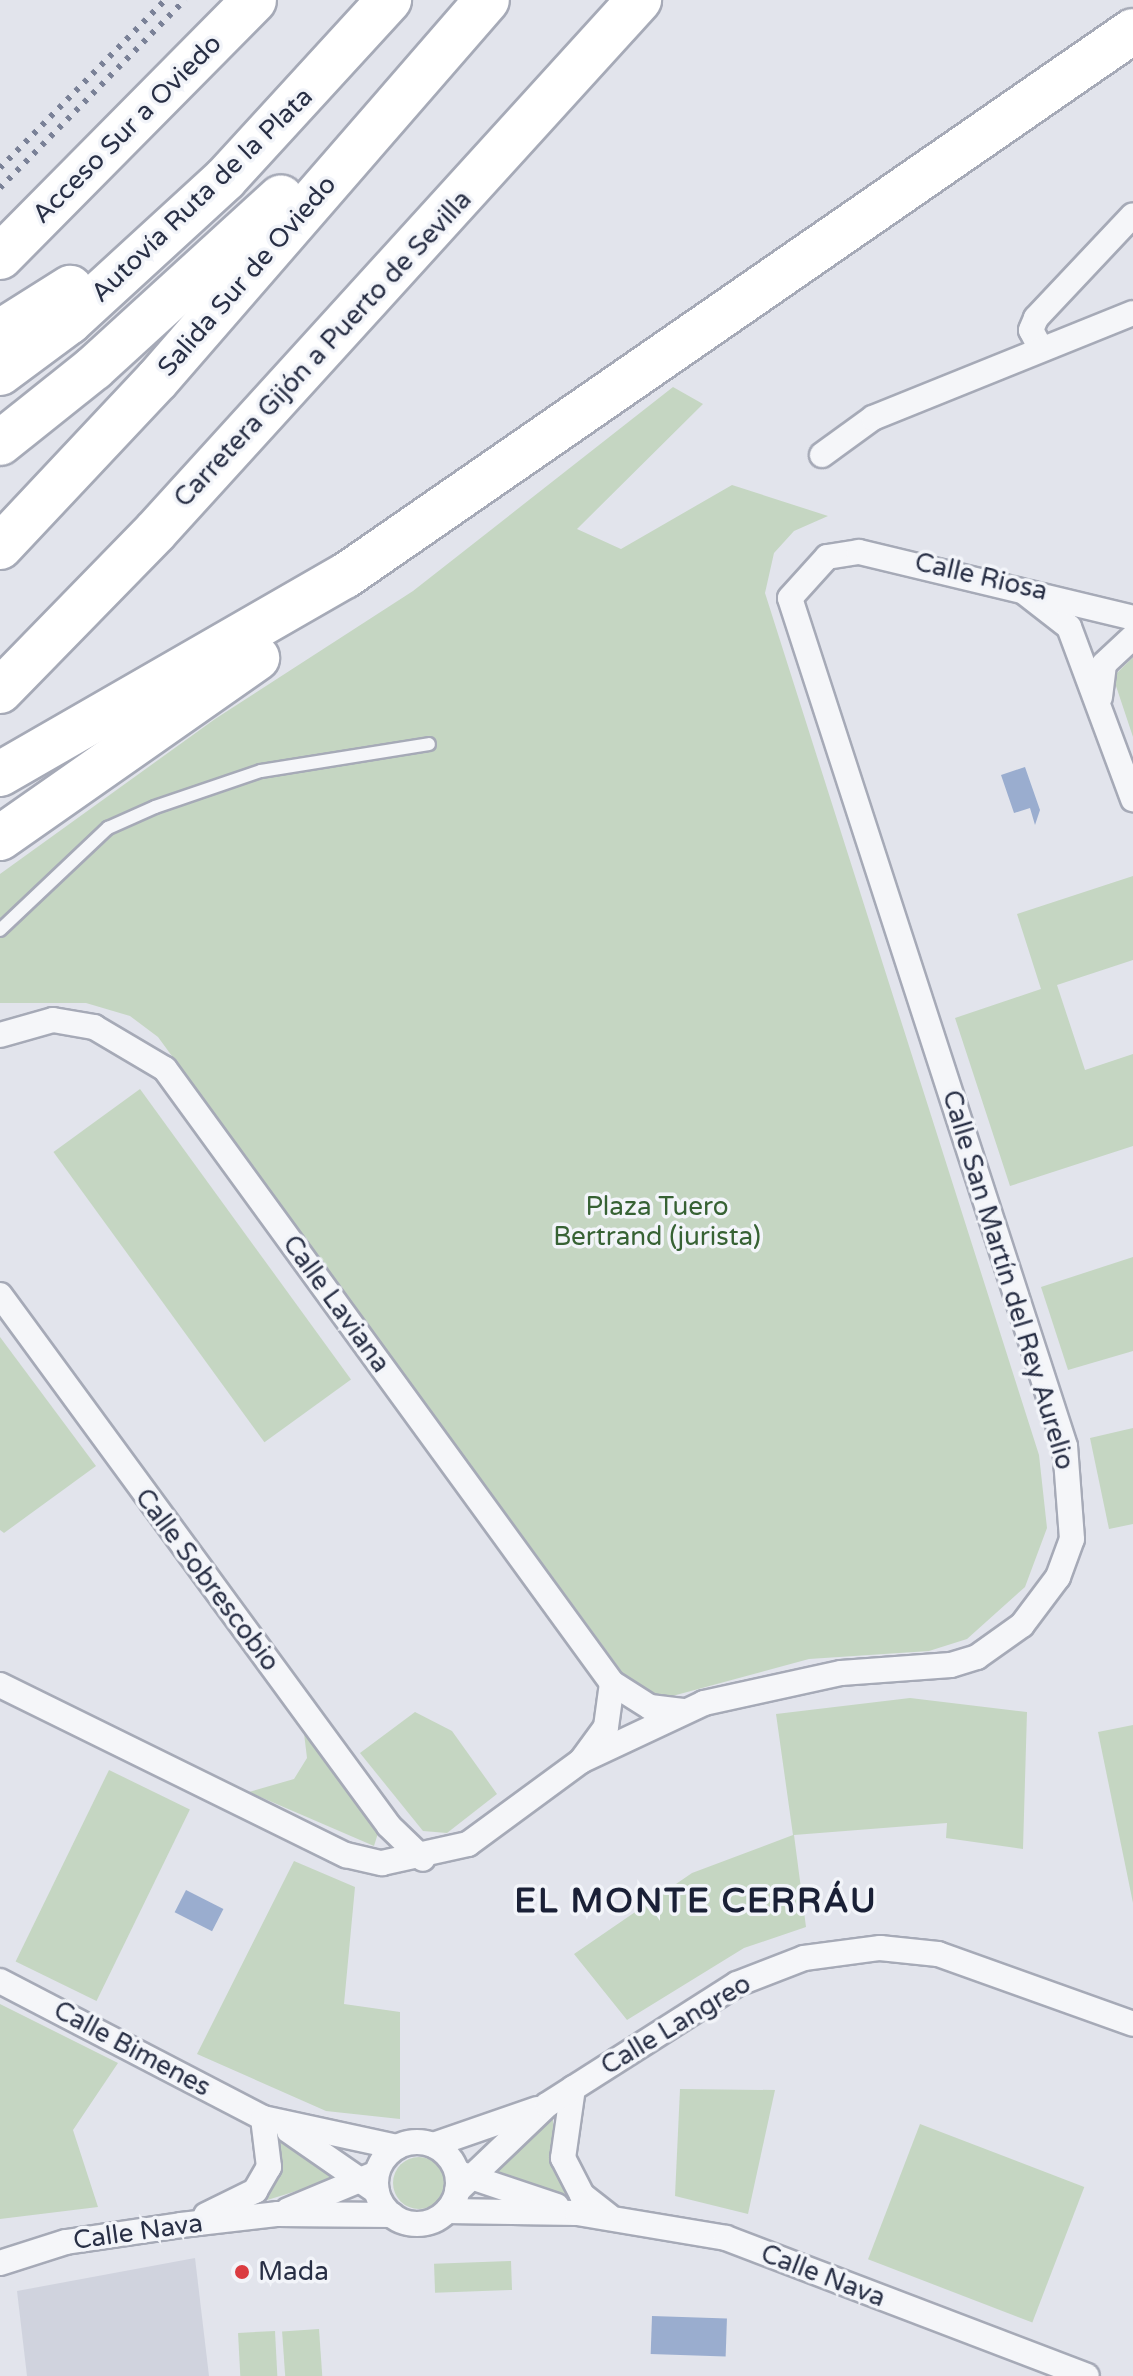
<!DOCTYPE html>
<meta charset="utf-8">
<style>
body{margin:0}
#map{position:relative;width:1133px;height:2376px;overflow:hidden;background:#e2e4ec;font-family:"Varela Round",sans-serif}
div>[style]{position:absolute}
.built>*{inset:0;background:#d0d3de}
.green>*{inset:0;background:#c5d6c2;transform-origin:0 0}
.round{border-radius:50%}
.water>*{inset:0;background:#9aadcf;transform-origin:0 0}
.roads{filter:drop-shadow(2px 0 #a6aab7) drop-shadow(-2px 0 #a6aab7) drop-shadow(0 2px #a6aab7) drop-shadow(0 -2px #a6aab7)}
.lane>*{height:12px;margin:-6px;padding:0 6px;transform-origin:6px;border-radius:6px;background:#f5f6f9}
.street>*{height:24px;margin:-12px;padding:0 12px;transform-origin:12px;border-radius:12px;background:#f5f6f9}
.street>.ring{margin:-12px;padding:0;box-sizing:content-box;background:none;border:24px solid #f5f6f9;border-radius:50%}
.highway>*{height:44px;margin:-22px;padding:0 22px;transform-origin:22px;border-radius:22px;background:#fff}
.rail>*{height:6px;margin-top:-3px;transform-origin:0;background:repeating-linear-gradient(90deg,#7a8197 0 4px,transparent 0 12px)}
.dots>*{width:22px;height:22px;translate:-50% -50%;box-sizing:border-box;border:4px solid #f2f4f9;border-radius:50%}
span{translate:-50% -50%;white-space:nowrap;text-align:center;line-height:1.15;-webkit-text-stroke:7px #f2f4f9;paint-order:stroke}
.street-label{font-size:26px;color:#282f45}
.park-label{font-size:26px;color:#376234}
.poi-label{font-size:26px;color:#282f45}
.left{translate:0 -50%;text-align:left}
.district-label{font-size:34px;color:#1a2036;font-weight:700;letter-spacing:2px}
</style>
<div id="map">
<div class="built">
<div style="clip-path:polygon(195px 2258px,209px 2376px,27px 2376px,17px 2291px)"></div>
</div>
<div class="green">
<div style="clip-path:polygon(673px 387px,703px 404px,577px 529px,621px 549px,732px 485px,828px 516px,794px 531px,774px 553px,765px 593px,1039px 1455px,1047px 1528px,1025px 1587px,967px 1639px,929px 1651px,809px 1659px,665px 1698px,642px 1692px,625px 1676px,158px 1037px,130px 1016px,86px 1003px,0 1003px,0 874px,215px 719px,413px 591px)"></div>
<div style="clip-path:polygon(1133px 657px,1133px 737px,1113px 677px)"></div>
<div style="clip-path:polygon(1133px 876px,1133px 960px,1057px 985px,1085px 1070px,1133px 1054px,1133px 1146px,1010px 1186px,955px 1018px,1041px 989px,1017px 914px)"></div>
<div style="left:140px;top:1089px;width:359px;height:107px;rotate:54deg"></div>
<div style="clip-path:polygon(1133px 1257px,1133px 1351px,1068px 1370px,1041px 1287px)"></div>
<div style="clip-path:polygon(0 1337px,96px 1466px,4px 1533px,0 1530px)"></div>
<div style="clip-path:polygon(1133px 1428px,1133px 1524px,1109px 1529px,1090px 1438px)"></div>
<div style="clip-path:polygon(910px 1698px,1027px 1712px,1023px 1849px,946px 1838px,947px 1823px,794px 1835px,806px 1927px,744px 1948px,627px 2020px,574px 1954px,692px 1873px,793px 1835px,776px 1714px)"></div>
<div style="clip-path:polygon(415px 1712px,452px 1731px,497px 1794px,447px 1833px,423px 1831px,360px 1753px)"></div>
<div style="clip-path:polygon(303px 1725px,379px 1830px,374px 1846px,249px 1792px,294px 1779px,307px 1758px)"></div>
<div style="clip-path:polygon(1133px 1725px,1133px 1903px,1098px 1732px)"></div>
<div style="left:109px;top:1770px;width:90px;height:213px;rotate:26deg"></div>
<div style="clip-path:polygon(294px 1861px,355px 1887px,344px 2004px,400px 2012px,400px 2119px,326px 2111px,197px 2054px)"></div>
<div style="clip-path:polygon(0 2004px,118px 2063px,73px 2130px,98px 2207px,0 2219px)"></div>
<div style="clip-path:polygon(680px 2089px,775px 2090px,748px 2214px,675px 2196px)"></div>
<div style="clip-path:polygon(553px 2119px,554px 2161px,573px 2196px,491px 2173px)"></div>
<div style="left:920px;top:2124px;width:176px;height:145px;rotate:21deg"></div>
<div style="clip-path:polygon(280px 2138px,342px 2177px,264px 2201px,277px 2177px)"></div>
<div class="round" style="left:393px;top:2157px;width:52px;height:52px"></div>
<div style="left:511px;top:2261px;width:29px;height:77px;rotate:88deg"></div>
<div style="left:319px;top:2329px;width:47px;height:37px;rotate:86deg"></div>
<div style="left:275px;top:2331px;width:45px;height:37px;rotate:87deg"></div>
</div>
<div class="water">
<div style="clip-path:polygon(1025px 767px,1040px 810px,1035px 825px,1030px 808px,1014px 813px,1001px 775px)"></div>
<div style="left:186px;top:1890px;width:42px;height:25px;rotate:27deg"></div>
<div style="left:652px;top:2316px;width:75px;height:38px;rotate:2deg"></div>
</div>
<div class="roads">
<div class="lane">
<div style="left:0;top:930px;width:149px;rotate:-43.4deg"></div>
<div style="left:108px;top:828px;width:51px;rotate:-24.1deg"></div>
<div style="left:155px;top:807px;width:112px;rotate:-18.8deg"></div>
<div style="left:261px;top:771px;width:170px;rotate:-9.1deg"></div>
</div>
<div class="street">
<div style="left:1041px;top:349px;width:21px;rotate:-118deg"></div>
<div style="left:1031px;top:330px;width:13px;rotate:-67deg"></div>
<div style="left:1036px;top:318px;width:141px;rotate:-46.7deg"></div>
<div style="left:822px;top:455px;width:63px;rotate:-36deg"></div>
<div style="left:873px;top:418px;width:280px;rotate:-22deg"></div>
<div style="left:1024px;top:592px;width:57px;rotate:37.9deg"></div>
<div style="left:1069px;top:627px;width:184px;rotate:69.6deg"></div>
<div style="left:1100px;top:697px;width:33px;rotate:-83deg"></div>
<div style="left:1104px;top:664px;width:40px;rotate:-43deg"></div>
<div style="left:0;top:1035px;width:55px;rotate:-15.8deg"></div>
<div style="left:53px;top:1020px;width:42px;rotate:9.7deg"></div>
<div style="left:94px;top:1027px;width:82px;rotate:30.6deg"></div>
<div style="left:165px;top:1069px;width:759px;rotate:53.94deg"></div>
<div style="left:612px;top:1683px;width:45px;rotate:32.3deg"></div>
<div style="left:650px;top:1707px;width:33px;rotate:7deg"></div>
<div style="left:0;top:1295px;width:658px;rotate:53.77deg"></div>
<div style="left:389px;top:1826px;width:47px;rotate:44.1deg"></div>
<div style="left:0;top:1685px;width:386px;rotate:26.2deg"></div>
<div style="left:346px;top:1855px;width:37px;rotate:13deg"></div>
<div style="left:382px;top:1863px;width:88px;rotate:-12.5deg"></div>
<div style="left:468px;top:1844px;width:140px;rotate:-36.3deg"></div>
<div style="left:581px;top:1761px;width:136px;rotate:-25.2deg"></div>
<div style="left:704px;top:1703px;width:140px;rotate:-12.4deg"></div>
<div style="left:841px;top:1673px;width:110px;rotate:-4.2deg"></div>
<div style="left:951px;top:1665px;width:27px;rotate:-17deg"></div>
<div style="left:977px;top:1657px;width:55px;rotate:-35.4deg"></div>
<div style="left:1022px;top:1625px;width:60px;rotate:-53.1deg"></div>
<div style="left:1058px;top:1577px;width:40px;rotate:-69.8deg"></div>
<div style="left:1072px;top:1539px;width:93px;rotate:-94.3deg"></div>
<div style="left:1065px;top:1446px;width:891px;rotate:-107.97deg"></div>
<div style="left:790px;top:598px;width:55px;rotate:-47.9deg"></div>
<div style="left:827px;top:557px;width:32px;rotate:-9deg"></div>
<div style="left:859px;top:552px;width:282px;rotate:13.5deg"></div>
<div style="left:581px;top:1761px;width:42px;rotate:-53.7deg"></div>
<div style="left:606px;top:1727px;width:44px;rotate:-82.2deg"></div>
<div style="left:0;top:1981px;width:297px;rotate:27.5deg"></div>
<div style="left:263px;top:2118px;width:137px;rotate:12.2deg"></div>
<div style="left:573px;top:2088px;width:71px;rotate:98.1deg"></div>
<div style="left:563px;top:2158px;width:42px;rotate:62.8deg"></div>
<div style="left:582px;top:2195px;width:34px;rotate:38deg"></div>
<div style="left:289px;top:2131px;width:107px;rotate:34.7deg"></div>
<div class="ring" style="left:376px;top:2142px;width:58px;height:58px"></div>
<div style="left:433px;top:2145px;width:110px;rotate:-19.1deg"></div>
<div style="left:459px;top:2173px;width:103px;rotate:18.6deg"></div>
<div style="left:457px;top:2191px;width:124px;rotate:-43.7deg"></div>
<div style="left:547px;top:2105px;width:225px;rotate:-32.5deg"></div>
<div style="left:737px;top:1984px;width:72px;rotate:-21.2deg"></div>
<div style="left:804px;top:1958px;width:77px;rotate:-7.5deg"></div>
<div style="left:880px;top:1948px;width:58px;rotate:5.9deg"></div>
<div style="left:938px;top:1954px;width:207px;rotate:19.7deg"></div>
<div style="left:288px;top:2210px;width:91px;rotate:-22.6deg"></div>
<div style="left:447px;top:2211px;width:130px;rotate:0.9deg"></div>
<div style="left:577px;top:2213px;width:151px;rotate:9.5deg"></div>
<div style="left:726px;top:2238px;width:386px;rotate:20.9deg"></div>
<div style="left:206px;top:2215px;width:55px;rotate:-26.1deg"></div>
<div style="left:255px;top:2191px;width:28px;rotate:-60deg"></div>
<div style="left:269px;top:2167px;width:49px;rotate:-97deg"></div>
<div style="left:0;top:2263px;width:69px;rotate:-17.7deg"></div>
<div style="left:66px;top:2242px;width:116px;rotate:-8.4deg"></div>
<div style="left:181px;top:2225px;width:98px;rotate:-6.5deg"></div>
<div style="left:278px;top:2214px;width:114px;rotate:0.5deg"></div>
</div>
<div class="highway">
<div style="left:0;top:257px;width:361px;rotate:-45.3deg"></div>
<div style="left:0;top:332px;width:83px;rotate:-32.2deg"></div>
<div style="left:0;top:373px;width:86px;rotate:-36.5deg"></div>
<div style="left:69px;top:322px;width:212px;rotate:-42.5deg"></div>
<div style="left:225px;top:179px;width:243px;rotate:-47.5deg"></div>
<div style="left:0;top:443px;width:120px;rotate:-38.6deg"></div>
<div style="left:94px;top:368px;width:253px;rotate:-42.4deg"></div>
<div style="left:0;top:547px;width:229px;rotate:-46.8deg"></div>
<div style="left:157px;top:380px;width:503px;rotate:-49.03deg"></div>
<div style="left:0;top:691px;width:223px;rotate:-45.7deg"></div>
<div style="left:156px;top:531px;width:718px;rotate:-47.71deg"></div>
<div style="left:0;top:774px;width:398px;rotate:-29.9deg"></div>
<div style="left:345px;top:576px;width:958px;rotate:-34.67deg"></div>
<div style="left:0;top:838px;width:314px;rotate:-35deg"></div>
</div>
</div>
<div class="rail">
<div style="left:0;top:168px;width:235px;rotate:-45.5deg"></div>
<div style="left:0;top:188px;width:264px;rotate:-45.5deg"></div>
</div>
<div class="dots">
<div style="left:242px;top:2272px;background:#db3c41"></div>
</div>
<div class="street-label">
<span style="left:127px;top:129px;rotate:-45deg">Acceso Sur a Oviedo</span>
<span style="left:202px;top:195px;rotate:-44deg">Autovía Ruta de la Plata</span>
<span style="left:247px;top:276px;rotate:-49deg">Salida Sur de Oviedo</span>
<span style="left:323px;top:349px;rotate:-47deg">Carretera Gijón a Puerto de Sevilla</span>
<span style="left:981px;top:577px;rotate:13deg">Calle Riosa</span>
<span style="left:1008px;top:1280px;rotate:73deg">Calle San Martín del Rey Aurelio</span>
<span style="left:336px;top:1304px;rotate:54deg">Calle Laviana</span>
<span style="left:207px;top:1580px;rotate:53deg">Calle Sobrescobio</span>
<span style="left:676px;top:2025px;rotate:-31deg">Calle Langreo</span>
<span style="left:132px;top:2049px;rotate:28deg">Calle Bimenes</span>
<span style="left:138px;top:2232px;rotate:-8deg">Calle Nava</span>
<span style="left:823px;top:2276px;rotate:21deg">Calle Nava</span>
</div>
<div class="park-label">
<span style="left:657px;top:1222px">Plaza Tuero<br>Bertrand (jurista)</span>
</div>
<div class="poi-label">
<span class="left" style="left:258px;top:2272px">Mada</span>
</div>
<div class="district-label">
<span style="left:696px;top:1902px">EL MONTE CERRÁU</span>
</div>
</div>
